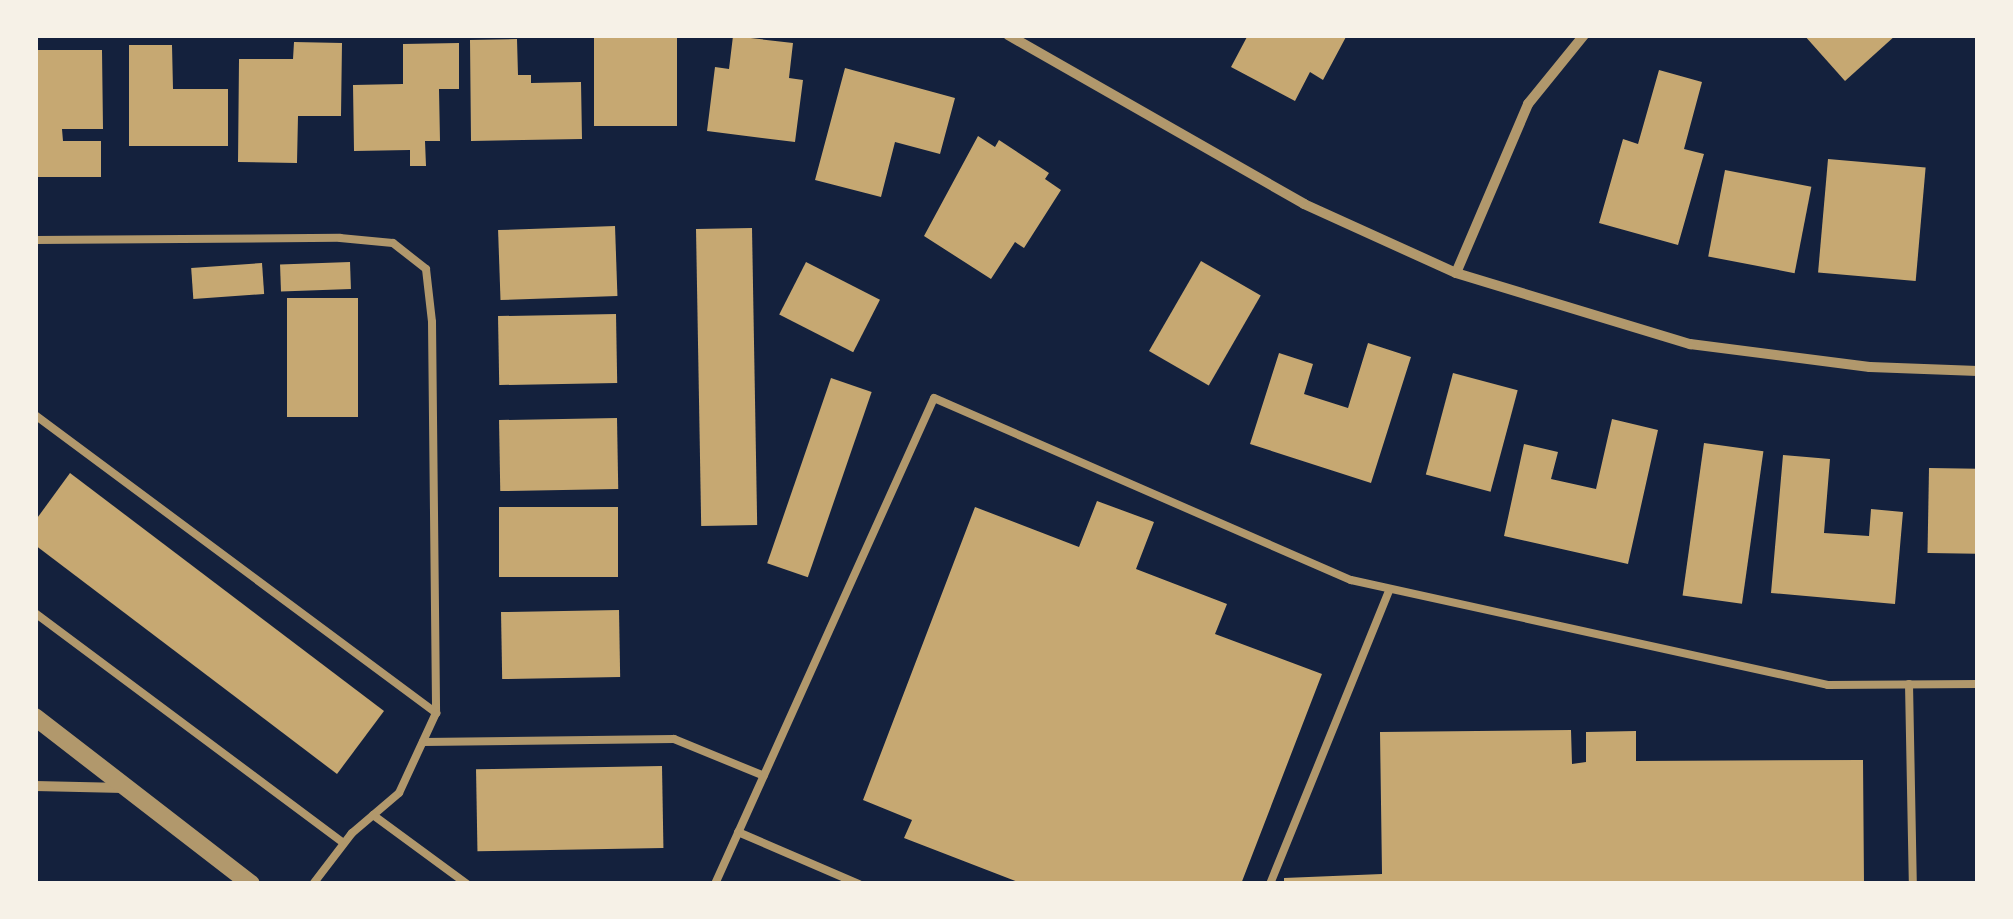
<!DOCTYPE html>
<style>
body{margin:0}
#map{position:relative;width:2013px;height:919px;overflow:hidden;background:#14213d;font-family:Literata,serif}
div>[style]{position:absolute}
.building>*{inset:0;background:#c6a872;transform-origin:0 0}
.service>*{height:8px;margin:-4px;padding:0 4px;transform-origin:4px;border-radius:4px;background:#b1986c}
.minor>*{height:10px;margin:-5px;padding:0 5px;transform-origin:5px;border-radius:5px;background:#b1986c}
.tertiary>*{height:18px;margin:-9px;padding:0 9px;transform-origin:9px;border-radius:9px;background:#b1986c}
span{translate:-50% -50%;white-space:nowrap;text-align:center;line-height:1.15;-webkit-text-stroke:8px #f6f1e7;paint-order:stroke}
.frame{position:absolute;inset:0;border:38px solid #f6f1e7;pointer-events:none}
</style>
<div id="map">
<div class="building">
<div style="left:594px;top:35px;width:83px;height:91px"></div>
<div style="clip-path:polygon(1248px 35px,1347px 35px,1323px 80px,1310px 72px,1295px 101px,1231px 67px)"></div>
<div style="clip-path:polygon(1804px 35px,1896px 35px,1845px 81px)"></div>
<div style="clip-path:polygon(733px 36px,793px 43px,789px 78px,803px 80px,795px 142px,707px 131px,715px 67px,729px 69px)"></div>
<div style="clip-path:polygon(517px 39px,518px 75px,531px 75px,531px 83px,581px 82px,582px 139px,471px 141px,470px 40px)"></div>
<div style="clip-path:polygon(294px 42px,342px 43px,341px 116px,298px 116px,297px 163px,238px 162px,239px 59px,293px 59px)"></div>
<div style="clip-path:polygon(459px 43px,459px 89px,439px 89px,440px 141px,425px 141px,426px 166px,410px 166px,410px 150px,354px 151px,353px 85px,403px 84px,403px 44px)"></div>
<div style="clip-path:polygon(129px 45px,172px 45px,173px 89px,228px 89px,228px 146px,129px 146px)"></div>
<div style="clip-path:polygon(35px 50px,102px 50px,103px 129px,62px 129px,63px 141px,101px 141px,101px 177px,35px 177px)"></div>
<div style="clip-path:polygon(845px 68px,955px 98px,940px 154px,895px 142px,881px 197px,815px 180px)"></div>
<div style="clip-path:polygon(1659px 70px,1702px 82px,1684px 149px,1704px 154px,1678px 245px,1599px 223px,1623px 139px,1638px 144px)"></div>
<div style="clip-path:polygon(978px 136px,995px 147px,999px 140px,1049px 173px,1045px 179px,1061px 190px,1024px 248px,1015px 242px,991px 279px,924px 236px)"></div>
<div style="left:1828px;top:159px;width:98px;height:114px;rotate:5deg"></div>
<div style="left:1725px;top:170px;width:88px;height:88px;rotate:11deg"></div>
<div style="left:615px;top:226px;width:70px;height:117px;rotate:88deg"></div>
<div style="left:752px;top:228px;width:297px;height:56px;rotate:89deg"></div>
<div style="left:1201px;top:261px;width:69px;height:104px;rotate:30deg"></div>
<div style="left:350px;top:262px;width:27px;height:70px;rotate:88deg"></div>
<div style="left:806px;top:262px;width:83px;height:59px;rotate:27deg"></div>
<div style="left:262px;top:263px;width:31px;height:71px;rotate:86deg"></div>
<div style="left:358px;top:298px;width:119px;height:71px;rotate:90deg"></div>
<div style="left:616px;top:314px;width:69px;height:118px;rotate:89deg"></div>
<div style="clip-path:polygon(1368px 343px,1411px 357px,1371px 483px,1250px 444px,1279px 353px,1313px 364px,1304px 394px,1348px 408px)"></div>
<div style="left:1453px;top:373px;width:67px;height:105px;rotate:15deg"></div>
<div style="left:831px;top:378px;width:43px;height:196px;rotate:19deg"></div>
<div style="left:617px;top:418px;width:71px;height:118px;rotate:89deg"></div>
<div style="clip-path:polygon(1612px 419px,1658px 430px,1628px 564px,1504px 536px,1524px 444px,1558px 452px,1551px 479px,1596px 489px)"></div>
<div style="left:1704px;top:443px;width:60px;height:154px;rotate:8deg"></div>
<div style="clip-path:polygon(1783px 455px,1830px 459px,1824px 533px,1869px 536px,1871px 509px,1903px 512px,1895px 604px,1771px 593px)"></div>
<div style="left:1929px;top:468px;width:49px;height:85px;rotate:1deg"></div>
<div style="clip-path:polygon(70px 473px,384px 711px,337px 774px,35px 545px,35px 521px)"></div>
<div style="clip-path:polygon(1097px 501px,1154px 522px,1136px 569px,1227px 604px,1215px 634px,1322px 674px,1241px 884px,1023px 884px,904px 838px,912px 820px,863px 800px,975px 507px,1079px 547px)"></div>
<div style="left:499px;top:507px;width:119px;height:70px"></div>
<div style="left:619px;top:610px;width:67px;height:118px;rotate:89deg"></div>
<div style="clip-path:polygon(1571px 730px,1572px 764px,1586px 762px,1586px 732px,1636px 731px,1636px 761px,1863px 760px,1864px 884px,1284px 884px,1284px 878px,1382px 874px,1380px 732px)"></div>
<div style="left:662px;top:766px;width:82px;height:186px;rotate:89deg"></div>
</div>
<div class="service">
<div style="left:35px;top:240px;width:305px;rotate:-0.4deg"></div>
<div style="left:340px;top:238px;width:53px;rotate:5.4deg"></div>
<div style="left:393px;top:243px;width:42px;rotate:38.2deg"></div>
<div style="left:426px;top:269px;width:53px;rotate:83.5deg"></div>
<div style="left:432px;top:322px;width:391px;rotate:89.4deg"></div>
<div style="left:436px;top:713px;width:88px;rotate:114.8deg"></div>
<div style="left:399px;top:793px;width:62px;rotate:139.6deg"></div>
<div style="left:352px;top:833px;width:64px;rotate:127.4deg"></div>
<div style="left:35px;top:415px;width:500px;rotate:36.6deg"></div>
<div style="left:35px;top:613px;width:385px;rotate:36.7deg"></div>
<div style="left:1909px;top:684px;width:200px;rotate:88.9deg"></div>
<div style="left:423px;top:742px;width:251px;rotate:-0.7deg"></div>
<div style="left:674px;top:739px;width:97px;rotate:22.3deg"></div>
<div style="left:373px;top:815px;width:117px;rotate:36.3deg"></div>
<div style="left:738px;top:832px;width:132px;rotate:23.3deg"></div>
<div style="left:715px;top:884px;width:533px;rotate:-65.74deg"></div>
<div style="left:934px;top:398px;width:455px;rotate:23.6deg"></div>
<div style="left:1351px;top:580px;width:488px;rotate:12.4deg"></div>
<div style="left:1828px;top:685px;width:150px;rotate:-0.4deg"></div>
<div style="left:1270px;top:884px;width:318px;rotate:-67.9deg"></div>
</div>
<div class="minor">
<div style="left:1008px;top:35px;width:341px;rotate:29.7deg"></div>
<div style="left:1304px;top:204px;width:167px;rotate:24.4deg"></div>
<div style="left:1456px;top:273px;width:245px;rotate:16.9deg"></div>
<div style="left:1690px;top:344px;width:181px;rotate:7.3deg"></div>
<div style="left:1870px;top:367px;width:108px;rotate:2.1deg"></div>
<div style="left:1456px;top:273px;width:184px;rotate:-66.9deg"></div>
<div style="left:1528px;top:104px;width:89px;rotate:-50.9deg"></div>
<div style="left:35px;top:786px;width:89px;rotate:1.3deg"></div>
</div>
<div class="tertiary">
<div style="left:35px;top:717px;width:273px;rotate:37.7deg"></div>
</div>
<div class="frame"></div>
</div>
